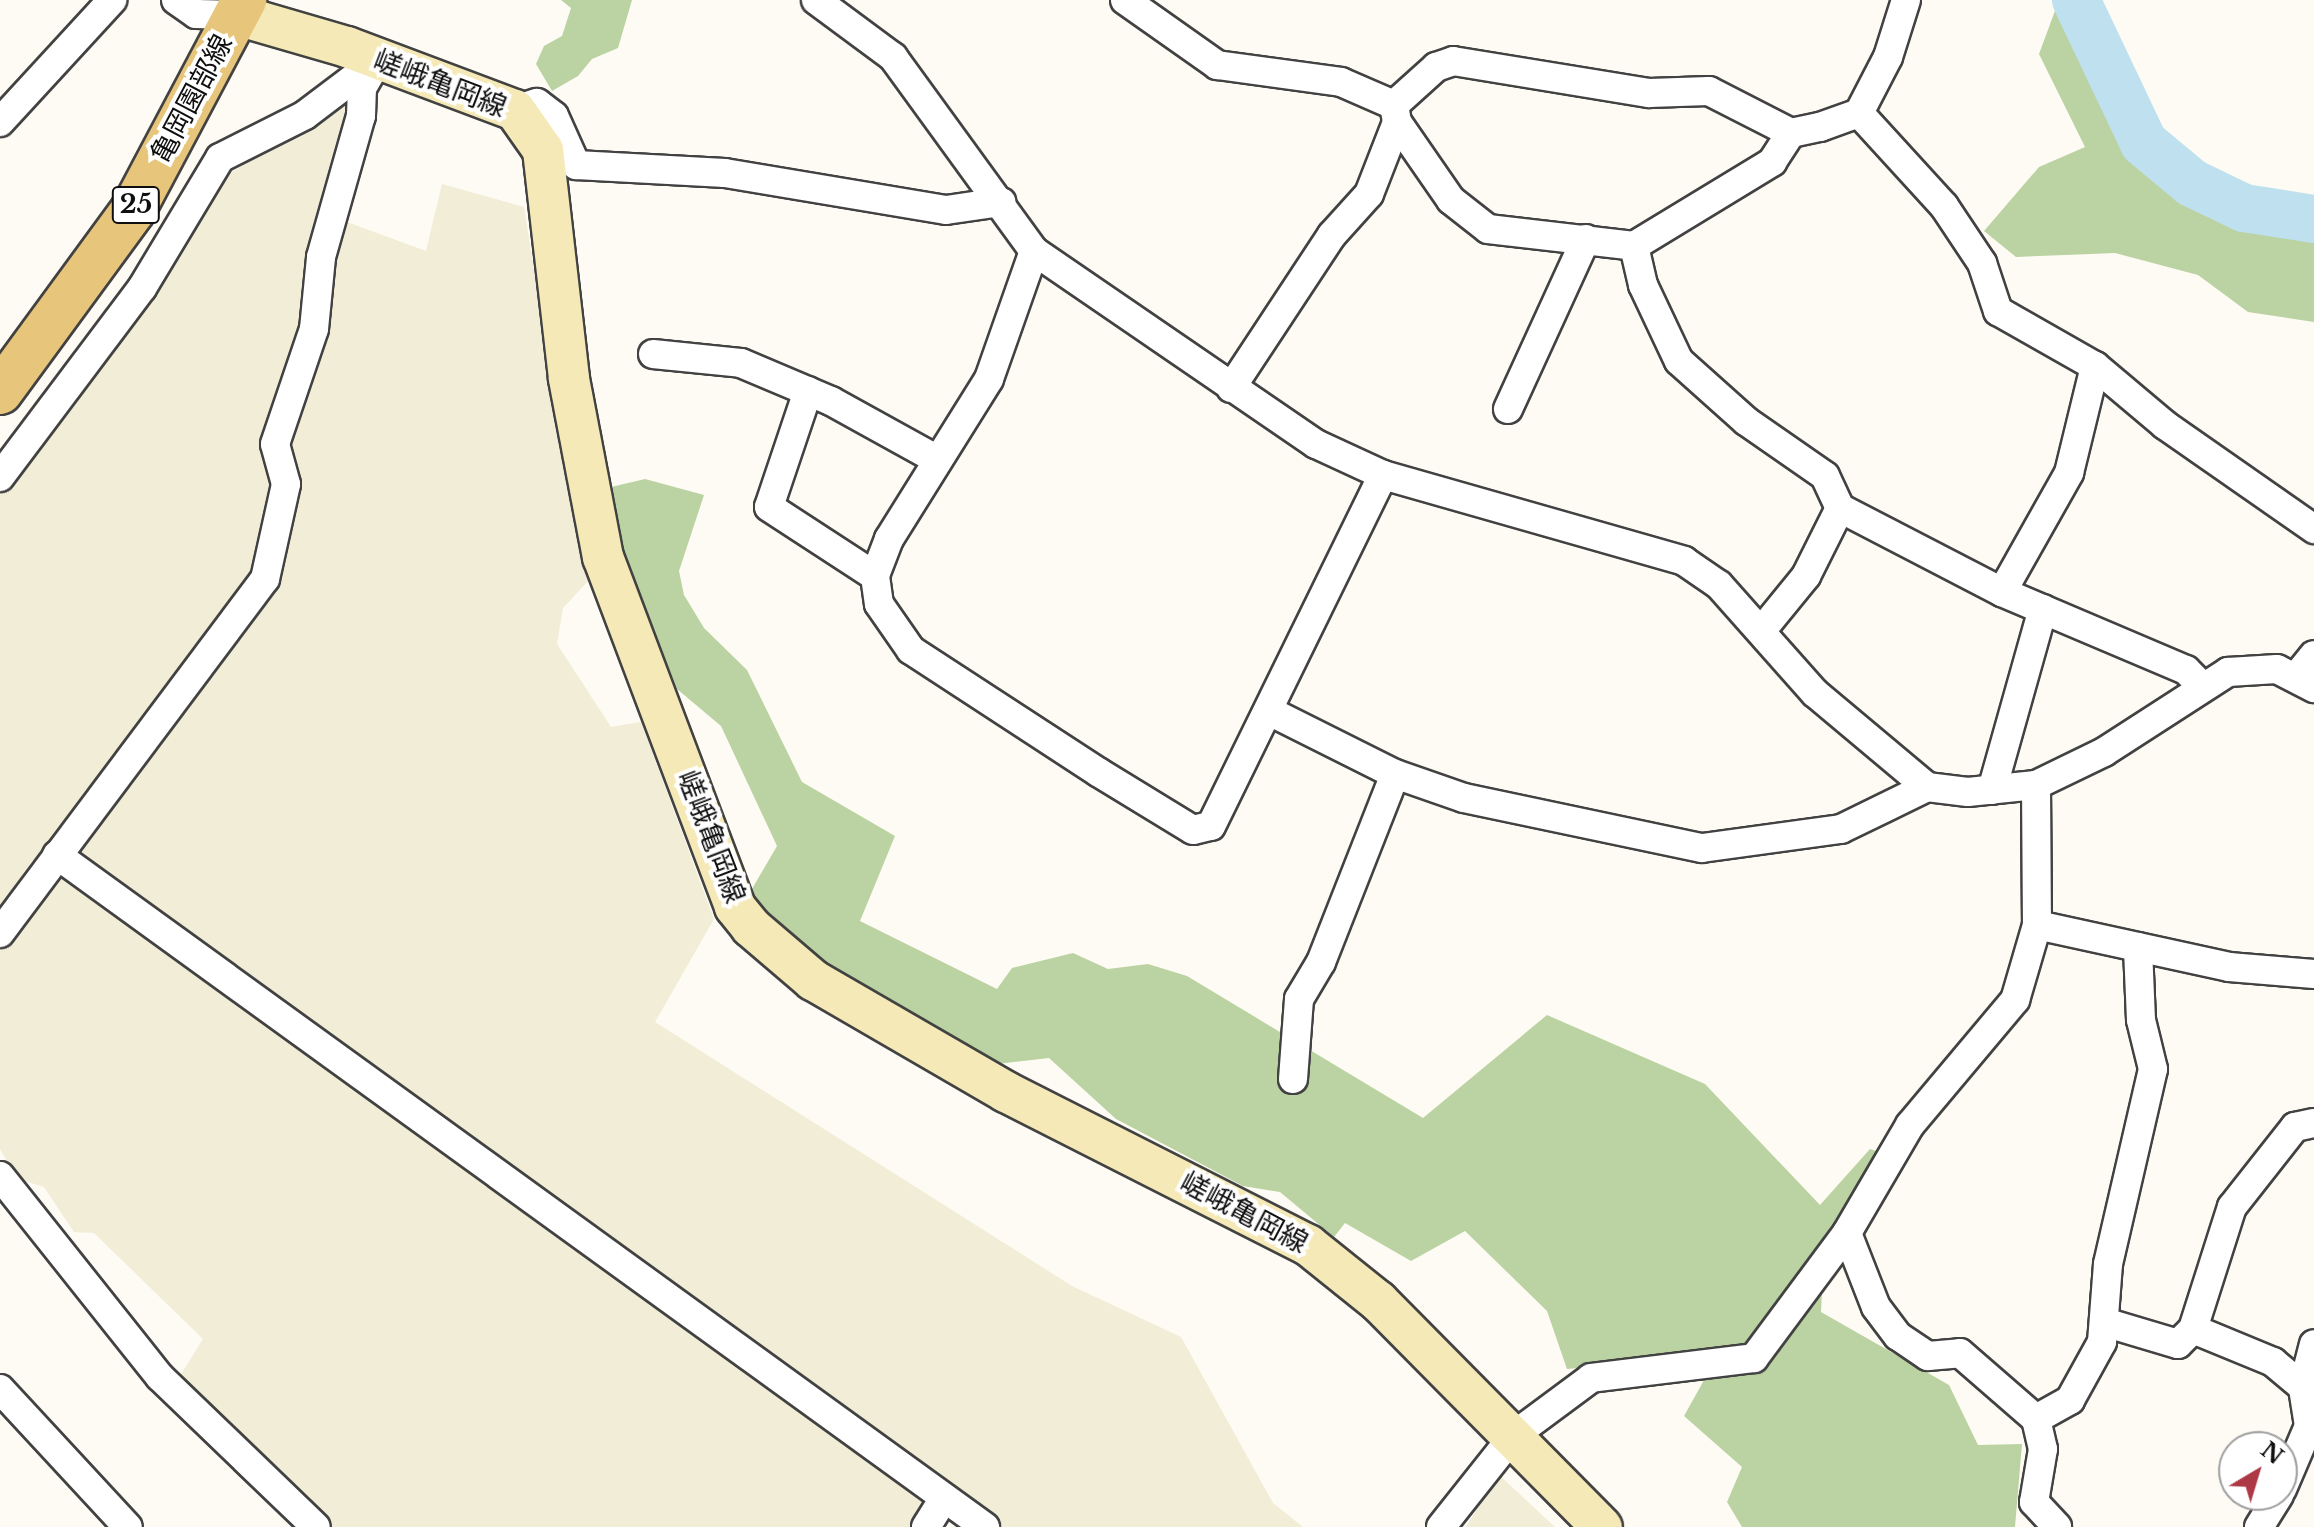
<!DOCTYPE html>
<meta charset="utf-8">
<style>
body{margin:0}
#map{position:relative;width:2314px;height:1527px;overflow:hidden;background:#fdfbf3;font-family:"Libre Baskerville","Noto Sans JP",serif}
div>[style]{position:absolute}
.farmland>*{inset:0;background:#f1edd6}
.forest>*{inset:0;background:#bbd3a2}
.river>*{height:48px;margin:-24px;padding:0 24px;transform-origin:24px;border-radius:24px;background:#bee0ef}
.roads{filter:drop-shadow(2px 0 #424242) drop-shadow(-2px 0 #424242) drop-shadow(0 2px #424242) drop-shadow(0 -2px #424242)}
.street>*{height:28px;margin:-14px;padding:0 14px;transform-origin:14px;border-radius:14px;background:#fff}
.secondary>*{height:40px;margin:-20px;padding:0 20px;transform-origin:20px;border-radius:20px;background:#f5eab7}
.primary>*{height:44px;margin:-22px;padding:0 22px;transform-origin:22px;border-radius:22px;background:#e7c57a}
span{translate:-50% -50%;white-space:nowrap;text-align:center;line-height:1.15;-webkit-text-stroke:8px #fff;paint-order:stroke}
.shield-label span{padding:2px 6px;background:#fff;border:2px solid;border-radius:6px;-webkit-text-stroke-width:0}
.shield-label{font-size:26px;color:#0f0f0f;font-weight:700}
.street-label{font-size:28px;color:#0f0f0f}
.north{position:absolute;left:2218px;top:1431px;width:80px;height:80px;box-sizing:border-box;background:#fff;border:2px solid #9f9f9f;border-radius:50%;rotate:38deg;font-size:22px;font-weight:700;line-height:32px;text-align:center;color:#0f0f0f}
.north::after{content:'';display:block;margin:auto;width:28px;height:36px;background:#ae3946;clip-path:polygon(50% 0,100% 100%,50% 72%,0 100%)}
</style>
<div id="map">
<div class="farmland">
<div style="clip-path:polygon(356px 95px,325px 214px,426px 251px,442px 184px,524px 207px,573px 516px,590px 579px,563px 608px,557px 644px,611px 727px,641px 722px,714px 919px,655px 1022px,1072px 1286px,1181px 1337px,1273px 1503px,1303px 1527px,1003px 1527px,951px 1491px,926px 1527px,329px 1527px,175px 1384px,203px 1339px,94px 1233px,74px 1232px,44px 1187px,18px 1179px,0 1149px,0 493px,134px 313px,219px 180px)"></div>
<div style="clip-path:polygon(1498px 1474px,1555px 1527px,1466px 1527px)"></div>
</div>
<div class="forest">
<div style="clip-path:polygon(561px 0,632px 0,618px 48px,592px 59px,578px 76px,552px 91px,536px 64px,544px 46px,562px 36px,571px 8px)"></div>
<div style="clip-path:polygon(2059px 0,2095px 0,2101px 41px,2135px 87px,2135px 106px,2163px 148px,2151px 172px,2158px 181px,2314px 227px,2314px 322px,2248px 312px,2198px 275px,2115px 253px,2016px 257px,1984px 231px,2039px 167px,2085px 147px,2039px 54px)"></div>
<div style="clip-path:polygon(645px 479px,704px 495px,679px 571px,684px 595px,704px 628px,747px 670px,802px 782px,895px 836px,860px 921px,997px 989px,1012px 968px,1073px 953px,1108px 969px,1148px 964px,1187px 976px,1423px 1118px,1547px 1015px,1705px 1084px,1820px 1205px,1870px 1149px,1885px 1154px,1824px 1246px,1821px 1312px,1949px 1385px,1978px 1445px,2022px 1444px,2015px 1527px,1742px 1527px,1727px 1502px,1742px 1467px,1684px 1416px,1718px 1355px,1567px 1369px,1547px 1311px,1465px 1231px,1411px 1261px,1345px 1223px,1334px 1237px,1280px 1192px,1243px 1186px,1116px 1119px,1049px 1058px,997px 1064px,830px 970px,749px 894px,777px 846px,721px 726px,677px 689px,610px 520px,607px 488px)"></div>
</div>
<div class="river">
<div style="left:2076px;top:0;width:158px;rotate:64.6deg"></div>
<div style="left:2144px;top:143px;width:62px;rotate:39.8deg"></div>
<div style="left:2192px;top:183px;width:58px;rotate:25.7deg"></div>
<div style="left:2244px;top:208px;width:71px;rotate:8.9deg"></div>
</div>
<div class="roads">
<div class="street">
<div style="left:176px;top:0;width:24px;rotate:35deg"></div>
<div style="left:196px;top:14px;width:41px;rotate:1.4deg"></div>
<div style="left:816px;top:0;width:96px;rotate:36.5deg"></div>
<div style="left:893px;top:57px;width:240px;rotate:54deg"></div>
<div style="left:1034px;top:251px;width:342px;rotate:34.4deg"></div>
<div style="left:1316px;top:444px;width:74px;rotate:24.8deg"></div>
<div style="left:1383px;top:475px;width:313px;rotate:15.9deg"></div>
<div style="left:1684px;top:561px;width:42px;rotate:34.4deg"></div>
<div style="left:1719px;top:585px;width:144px;rotate:48.4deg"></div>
<div style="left:1815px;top:693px;width:146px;rotate:40deg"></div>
<div style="left:1927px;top:787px;width:41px;rotate:7deg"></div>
<div style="left:1968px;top:792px;width:68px;rotate:-5.9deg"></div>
<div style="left:2036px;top:785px;width:76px;rotate:-25.9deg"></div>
<div style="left:2104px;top:752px;width:148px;rotate:-32.8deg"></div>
<div style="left:2228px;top:672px;width:49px;rotate:-3.5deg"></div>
<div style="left:2277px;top:669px;width:42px;rotate:27.2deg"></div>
<div style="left:1125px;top:0;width:113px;rotate:35.2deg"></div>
<div style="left:1217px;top:65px;width:125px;rotate:7.8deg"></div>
<div style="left:1341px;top:82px;width:58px;rotate:23.5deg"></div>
<div style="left:1394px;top:105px;width:17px;rotate:80deg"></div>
<div style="left:1397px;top:122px;width:95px;rotate:55.3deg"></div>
<div style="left:1451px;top:200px;width:47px;rotate:38.1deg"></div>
<div style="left:1488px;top:229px;width:147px;rotate:6.6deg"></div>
<div style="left:1634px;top:246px;width:40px;rotate:77deg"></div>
<div style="left:1643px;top:285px;width:84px;rotate:64.7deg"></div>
<div style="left:1679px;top:361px;width:90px;rotate:41.8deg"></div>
<div style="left:1746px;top:421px;width:96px;rotate:34.8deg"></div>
<div style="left:1825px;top:476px;width:35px;rotate:65deg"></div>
<div style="left:1840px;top:508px;width:182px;rotate:27.4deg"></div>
<div style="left:2002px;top:592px;width:200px;rotate:23deg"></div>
<div style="left:2186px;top:670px;width:21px;rotate:45deg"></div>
<div style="left:1394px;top:105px;width:57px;rotate:-42.1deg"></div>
<div style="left:1436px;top:67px;width:18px;rotate:-19deg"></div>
<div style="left:1453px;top:61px;width:199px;rotate:9.3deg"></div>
<div style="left:1649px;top:93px;width:60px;rotate:-1.9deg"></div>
<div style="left:1709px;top:91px;width:92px;rotate:27.1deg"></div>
<div style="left:1791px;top:133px;width:30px;rotate:-12deg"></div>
<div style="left:1820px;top:127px;width:41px;rotate:-19.7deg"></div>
<div style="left:1859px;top:113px;width:63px;rotate:-62.6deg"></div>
<div style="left:1888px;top:57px;width:60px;rotate:-72.5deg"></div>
<div style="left:515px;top:110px;width:23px;rotate:-18deg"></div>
<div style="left:537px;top:103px;width:21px;rotate:37deg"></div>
<div style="left:554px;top:116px;width:54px;rotate:65.8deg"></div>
<div style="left:576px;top:165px;width:149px;rotate:3.1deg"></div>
<div style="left:725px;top:173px;width:224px;rotate:9.5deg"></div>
<div style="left:946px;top:210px;width:56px;rotate:-8.3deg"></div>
<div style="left:1859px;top:113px;width:126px;rotate:47.6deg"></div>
<div style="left:1944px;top:206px;width:69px;rotate:56.3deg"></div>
<div style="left:1982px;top:263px;width:51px;rotate:71.6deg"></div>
<div style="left:1998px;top:311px;width:112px;rotate:29.6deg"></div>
<div style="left:2095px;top:366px;width:92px;rotate:40.1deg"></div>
<div style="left:2165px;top:425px;width:182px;rotate:34.9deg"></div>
<div style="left:0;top:122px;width:166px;rotate:-47.4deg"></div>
<div style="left:1634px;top:246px;width:162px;rotate:-31.3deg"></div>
<div style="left:1772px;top:162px;width:35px;rotate:-57deg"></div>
<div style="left:1034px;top:251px;width:136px;rotate:109.4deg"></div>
<div style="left:989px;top:379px;width:189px;rotate:122deg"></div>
<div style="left:889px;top:539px;width:40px;rotate:111deg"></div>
<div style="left:875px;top:576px;width:28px;rotate:82deg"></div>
<div style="left:879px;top:604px;width:56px;rotate:55.2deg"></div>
<div style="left:911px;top:650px;width:223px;rotate:33.1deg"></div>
<div style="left:1098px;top:772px;width:111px;rotate:31.4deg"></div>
<div style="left:1193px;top:830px;width:18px;rotate:-13deg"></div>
<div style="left:1211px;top:826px;width:391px;rotate:-63.9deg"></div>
<div style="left:653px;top:354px;width:88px;rotate:5.8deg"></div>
<div style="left:741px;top:363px;width:98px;rotate:22.9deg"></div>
<div style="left:831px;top:401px;width:122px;rotate:28.9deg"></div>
<div style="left:1231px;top:388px;width:183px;rotate:-56.6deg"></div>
<div style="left:1332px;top:235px;width:55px;rotate:-47.9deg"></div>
<div style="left:1369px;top:194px;width:77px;rotate:-68.7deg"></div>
<div style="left:808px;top:391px;width:122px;rotate:108.6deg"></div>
<div style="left:769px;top:507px;width:126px;rotate:33.1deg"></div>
<div style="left:1508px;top:409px;width:187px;rotate:-65.4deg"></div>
<div style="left:0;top:477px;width:236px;rotate:-53.1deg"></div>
<div style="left:142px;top:288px;width:152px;rotate:-59deg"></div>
<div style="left:220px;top:158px;width:95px;rotate:-26.8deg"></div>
<div style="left:305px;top:115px;width:83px;rotate:-37.1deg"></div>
<div style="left:2002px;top:592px;width:137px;rotate:-60.6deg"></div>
<div style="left:2069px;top:473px;width:110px;rotate:-76.3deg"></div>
<div style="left:1762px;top:630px;width:70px;rotate:-50.8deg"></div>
<div style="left:1806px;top:576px;width:76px;rotate:-63.4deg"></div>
<div style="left:2296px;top:677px;width:28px;rotate:-51deg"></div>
<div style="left:1271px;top:712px;width:139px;rotate:26.6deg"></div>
<div style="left:1395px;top:774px;width:73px;rotate:19.2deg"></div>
<div style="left:1464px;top:798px;width:243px;rotate:11.9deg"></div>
<div style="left:1702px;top:848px;width:140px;rotate:-7.8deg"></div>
<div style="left:1841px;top:829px;width:96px;rotate:-26deg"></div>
<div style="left:2036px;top:785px;width:140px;rotate:89.6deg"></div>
<div style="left:2037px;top:925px;width:78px;rotate:106.3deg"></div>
<div style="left:2015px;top:1000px;width:163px;rotate:130deg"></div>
<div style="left:1910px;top:1125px;width:125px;rotate:120.3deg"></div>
<div style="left:1847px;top:1233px;width:79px;rotate:68.6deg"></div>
<div style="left:1876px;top:1307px;width:36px;rotate:53deg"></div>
<div style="left:1898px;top:1336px;width:36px;rotate:34deg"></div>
<div style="left:1928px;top:1356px;width:32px;rotate:-5deg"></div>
<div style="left:1960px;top:1353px;width:101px;rotate:41deg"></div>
<div style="left:2036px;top:1419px;width:31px;rotate:77deg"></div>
<div style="left:2043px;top:1449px;width:54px;rotate:99.6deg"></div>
<div style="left:2034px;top:1502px;width:34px;rotate:47deg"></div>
<div style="left:1992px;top:790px;width:188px;rotate:-74.3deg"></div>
<div style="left:57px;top:855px;width:1146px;rotate:35.91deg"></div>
<div style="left:2037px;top:925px;width:197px;rotate:12.3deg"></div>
<div style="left:2229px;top:967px;width:85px;rotate:4.7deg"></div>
<div style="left:0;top:933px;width:442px;rotate:-53.2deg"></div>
<div style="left:265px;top:579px;width:97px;rotate:-77.5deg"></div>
<div style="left:286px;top:484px;width:41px;rotate:-105.4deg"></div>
<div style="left:275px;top:444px;width:121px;rotate:-71.3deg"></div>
<div style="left:314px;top:329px;width:72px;rotate:-84.4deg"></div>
<div style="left:321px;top:257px;width:147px;rotate:-74.2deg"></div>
<div style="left:361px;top:116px;width:28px;rotate:-88deg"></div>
<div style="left:362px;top:88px;width:32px;rotate:-60deg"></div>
<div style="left:1293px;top:1079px;width:80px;rotate:-85.7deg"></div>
<div style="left:1299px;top:999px;width:43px;rotate:-59.3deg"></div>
<div style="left:1321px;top:962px;width:202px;rotate:-68.5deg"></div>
<div style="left:0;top:1176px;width:257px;rotate:51.5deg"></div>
<div style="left:160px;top:1377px;width:216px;rotate:43.9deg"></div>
<div style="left:2104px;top:1322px;width:77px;rotate:16.6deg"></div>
<div style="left:2178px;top:1344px;width:21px;rotate:-45deg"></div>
<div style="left:2193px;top:1329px;width:128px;rotate:-72.3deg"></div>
<div style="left:2232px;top:1207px;width:102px;rotate:-51.8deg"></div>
<div style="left:2295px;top:1127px;width:19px;rotate:-12deg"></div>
<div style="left:2193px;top:1329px;width:87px;rotate:22.4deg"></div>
<div style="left:2273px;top:1362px;width:39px;rotate:40deg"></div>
<div style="left:0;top:1389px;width:188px;rotate:47.2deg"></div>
<div style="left:2036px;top:1419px;width:39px;rotate:-29deg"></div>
<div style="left:2070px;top:1400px;width:66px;rotate:-61.1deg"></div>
<div style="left:2102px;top:1342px;width:78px;rotate:-85.6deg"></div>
<div style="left:2108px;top:1264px;width:200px;rotate:-77deg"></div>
<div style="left:2153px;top:1069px;width:50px;rotate:-103.8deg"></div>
<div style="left:2141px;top:1020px;width:73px;rotate:-92.4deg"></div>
<div style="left:2282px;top:1489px;width:69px;rotate:-66.8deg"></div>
<div style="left:2309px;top:1426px;width:39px;rotate:-99deg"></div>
<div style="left:2303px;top:1387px;width:44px;rotate:-75.7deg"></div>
<div style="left:926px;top:1527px;width:34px;rotate:-58deg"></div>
<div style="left:1441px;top:1527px;width:116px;rotate:-51.6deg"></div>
<div style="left:1513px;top:1436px;width:97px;rotate:-36.6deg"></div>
<div style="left:1591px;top:1378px;width:164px;rotate:-7deg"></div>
<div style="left:1754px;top:1358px;width:156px;rotate:-53.4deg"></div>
<div style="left:2259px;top:1527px;width:38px;rotate:-58deg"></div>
</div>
<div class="secondary">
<div style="left:237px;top:15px;width:115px;rotate:16.2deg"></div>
<div style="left:347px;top:47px;width:179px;rotate:20.6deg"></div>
<div style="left:515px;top:110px;width:49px;rotate:55deg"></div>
<div style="left:543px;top:150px;width:230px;rotate:83.5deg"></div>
<div style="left:569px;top:379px;width:181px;rotate:79.2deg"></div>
<div style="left:603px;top:557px;width:374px;rotate:69.3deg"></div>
<div style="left:735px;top:907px;width:26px;rotate:51deg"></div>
<div style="left:751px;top:927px;width:82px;rotate:40.5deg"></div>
<div style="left:813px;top:980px;width:223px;rotate:30.1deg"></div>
<div style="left:1006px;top:1092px;width:339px;rotate:26.9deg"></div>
<div style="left:1308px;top:1245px;width:90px;rotate:38.7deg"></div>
<div style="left:1378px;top:1301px;width:318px;rotate:45.3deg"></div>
</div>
<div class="primary">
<div style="left:0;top:392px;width:225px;rotate:-53.8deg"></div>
<div style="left:133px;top:210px;width:238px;rotate:-62.1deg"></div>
</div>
</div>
<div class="shield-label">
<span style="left:136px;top:205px">25</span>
</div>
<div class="street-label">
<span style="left:440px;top:84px;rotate:21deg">嵯峨亀岡線</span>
<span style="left:192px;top:99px;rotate:-62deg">亀岡園部線</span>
<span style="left:711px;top:837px;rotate:69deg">嵯峨亀岡線</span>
<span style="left:1244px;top:1213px;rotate:28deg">嵯峨亀岡線</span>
</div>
<div class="north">N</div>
</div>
